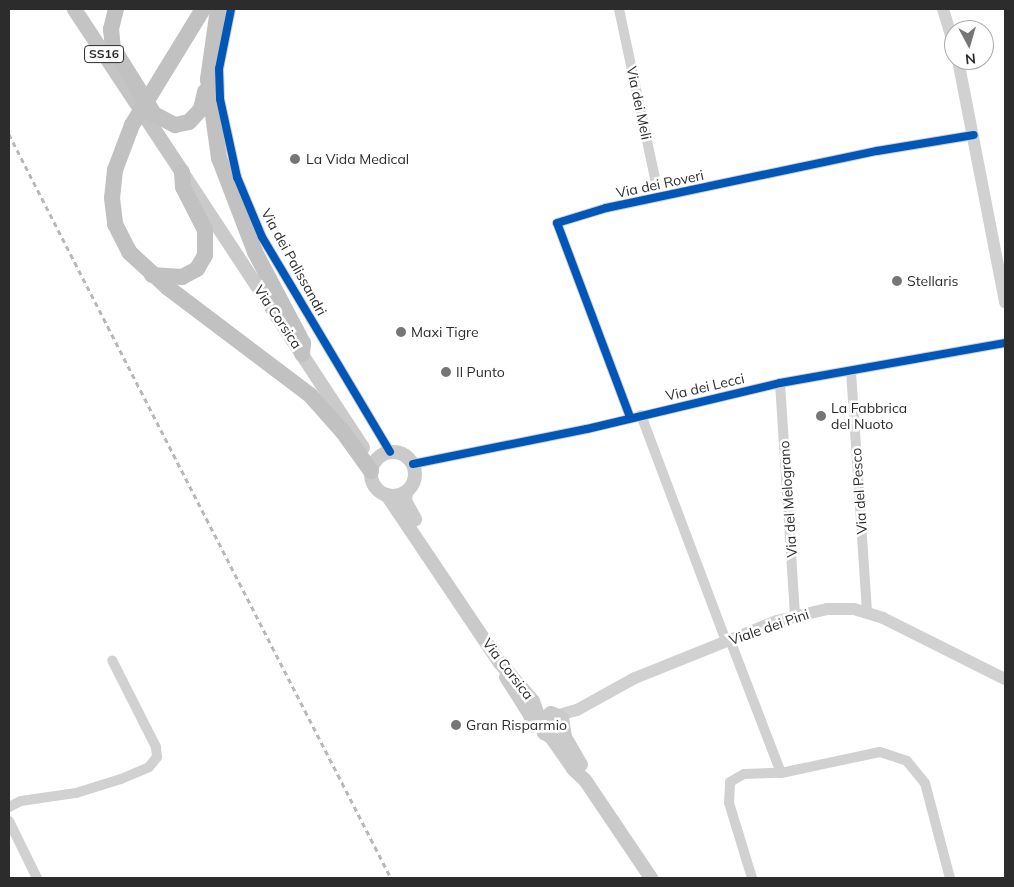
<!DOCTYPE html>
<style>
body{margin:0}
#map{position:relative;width:1014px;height:887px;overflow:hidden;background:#fff;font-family:Mulish,sans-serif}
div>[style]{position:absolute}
.minor>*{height:10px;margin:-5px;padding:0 5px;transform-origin:5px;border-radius:5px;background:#d1d1d1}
.tertiary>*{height:12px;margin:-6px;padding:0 6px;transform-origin:6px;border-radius:6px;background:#d1d1d1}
.secondary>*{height:14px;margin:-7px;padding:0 7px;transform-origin:7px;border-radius:7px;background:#cacaca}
.secondary>.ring{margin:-7px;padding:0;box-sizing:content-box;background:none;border:14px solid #cacaca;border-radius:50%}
.primary>*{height:15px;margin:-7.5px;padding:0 7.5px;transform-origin:7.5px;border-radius:7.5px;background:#c4c4c4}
.trunk>*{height:16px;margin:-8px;padding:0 8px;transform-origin:8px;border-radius:8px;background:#c1c1c1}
.rail>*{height:2.5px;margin-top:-1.25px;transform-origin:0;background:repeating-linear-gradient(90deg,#b8b8b8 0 5px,transparent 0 9px)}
.trunk-bridge>*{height:16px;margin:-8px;padding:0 8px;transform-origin:8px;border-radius:8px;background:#c1c1c1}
.cycleway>*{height:8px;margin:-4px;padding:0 4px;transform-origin:4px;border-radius:4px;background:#0057b8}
.dots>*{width:14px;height:14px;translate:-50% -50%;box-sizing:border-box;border:2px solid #fff;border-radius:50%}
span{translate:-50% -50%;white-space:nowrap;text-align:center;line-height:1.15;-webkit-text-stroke:5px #fff;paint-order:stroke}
.shield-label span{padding:1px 4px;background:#fff;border:1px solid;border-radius:4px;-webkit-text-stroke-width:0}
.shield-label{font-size:12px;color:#2c2c2c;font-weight:700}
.street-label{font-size:14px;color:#2c2c2c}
.poi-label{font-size:14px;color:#2c2c2c}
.left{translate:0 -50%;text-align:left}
.frame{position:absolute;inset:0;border:10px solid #2c2c2c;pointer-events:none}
.north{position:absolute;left:944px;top:20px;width:50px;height:50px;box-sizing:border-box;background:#fff;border:1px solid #ababab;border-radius:50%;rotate:174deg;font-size:14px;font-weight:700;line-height:20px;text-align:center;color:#2c2c2c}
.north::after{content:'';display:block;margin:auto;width:18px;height:22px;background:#767676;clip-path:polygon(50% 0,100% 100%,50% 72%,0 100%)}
</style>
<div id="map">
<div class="minor">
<div style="left:231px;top:9px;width:61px;rotate:101.3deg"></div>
<div style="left:219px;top:69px;width:30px;rotate:88deg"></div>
<div style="left:220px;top:99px;width:80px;rotate:77.7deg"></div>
<div style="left:237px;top:177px;width:65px;rotate:67.4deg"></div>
<div style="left:262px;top:237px;width:250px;rotate:59.2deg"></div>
<div style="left:619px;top:9px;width:192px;rotate:78deg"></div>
<div style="left:851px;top:371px;width:242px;rotate:86.2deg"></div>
<div style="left:780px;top:383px;width:232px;rotate:86.3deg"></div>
<div style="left:641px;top:415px;width:241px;rotate:69.4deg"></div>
<div style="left:630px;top:417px;width:207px;rotate:-110.6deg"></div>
<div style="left:557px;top:223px;width:51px;rotate:-17deg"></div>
<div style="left:606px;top:208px;width:277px;rotate:-11.9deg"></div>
<div style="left:877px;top:151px;width:98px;rotate:-9.4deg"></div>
<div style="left:413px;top:464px;width:177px;rotate:-11.4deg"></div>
<div style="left:587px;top:429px;width:198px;rotate:-13.4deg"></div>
<div style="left:780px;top:383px;width:229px;rotate:-10.1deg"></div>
<div style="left:730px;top:640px;width:142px;rotate:69deg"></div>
<div style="left:9px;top:807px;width:13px;rotate:-27deg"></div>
<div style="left:21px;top:801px;width:56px;rotate:-8.3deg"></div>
<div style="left:76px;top:793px;width:47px;rotate:-17.3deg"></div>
<div style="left:121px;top:779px;width:30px;rotate:-23deg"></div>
<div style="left:149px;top:767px;width:13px;rotate:-51deg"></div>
<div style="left:157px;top:757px;width:10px;rotate:-96deg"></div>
<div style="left:156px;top:747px;width:97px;rotate:-116.8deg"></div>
<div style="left:9px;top:821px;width:64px;rotate:63.8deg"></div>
<div style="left:752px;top:878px;width:78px;rotate:-107deg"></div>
<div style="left:729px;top:803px;width:21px;rotate:-87deg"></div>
<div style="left:730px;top:782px;width:16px;rotate:-30deg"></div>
<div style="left:744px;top:774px;width:37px;rotate:-2deg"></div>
<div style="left:781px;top:773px;width:101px;rotate:-12deg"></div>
<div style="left:880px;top:752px;width:28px;rotate:18deg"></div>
<div style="left:907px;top:761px;width:28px;rotate:51deg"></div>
<div style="left:925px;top:783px;width:98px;rotate:75.3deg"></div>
</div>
<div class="tertiary">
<div style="left:943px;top:9px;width:37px;rotate:73deg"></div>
<div style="left:958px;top:60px;width:247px;rotate:79deg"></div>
<div style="left:559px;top:715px;width:19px;rotate:-16deg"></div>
<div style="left:577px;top:710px;width:66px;rotate:-28.9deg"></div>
<div style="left:635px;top:678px;width:153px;rotate:-21.9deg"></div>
<div style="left:777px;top:621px;width:51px;rotate:-13.5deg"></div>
<div style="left:827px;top:609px;width:27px"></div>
<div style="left:854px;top:609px;width:30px;rotate:17deg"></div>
<div style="left:883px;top:618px;width:136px;rotate:26.6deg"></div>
</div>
<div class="secondary">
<div style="left:184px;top:175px;width:326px;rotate:56.7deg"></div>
<div class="ring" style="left:371px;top:452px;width:30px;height:30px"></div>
<div style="left:406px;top:492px;width:9px;rotate:96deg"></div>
<div style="left:405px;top:501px;width:21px;rotate:61deg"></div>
<div style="left:387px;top:495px;width:202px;rotate:56.1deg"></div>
<div style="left:500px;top:663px;width:50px;rotate:49deg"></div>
<div style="left:533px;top:701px;width:34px;rotate:71deg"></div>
<div style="left:544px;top:733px;width:8px;rotate:30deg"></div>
<div style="left:551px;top:737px;width:39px;rotate:55deg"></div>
<div style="left:573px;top:769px;width:16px;rotate:43deg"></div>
<div style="left:585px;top:780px;width:118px;rotate:56deg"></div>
<div style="left:506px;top:677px;width:45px;rotate:57.7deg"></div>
<div style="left:530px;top:715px;width:11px;rotate:75deg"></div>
<div style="left:542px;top:720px;width:11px;rotate:-38deg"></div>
<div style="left:551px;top:713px;width:12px;rotate:24deg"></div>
<div style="left:562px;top:718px;width:19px;rotate:81deg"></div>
<div style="left:565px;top:737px;width:32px;rotate:60deg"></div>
</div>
<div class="primary">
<div style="left:74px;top:9px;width:196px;rotate:56.5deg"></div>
</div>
<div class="trunk">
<div style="left:116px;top:9px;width:21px;rotate:104deg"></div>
<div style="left:111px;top:29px;width:19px;rotate:84deg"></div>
<div style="left:113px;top:48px;width:78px;rotate:58.2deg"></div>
<div style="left:154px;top:114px;width:24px;rotate:28deg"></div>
<div style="left:175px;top:125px;width:14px;rotate:-12deg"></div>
<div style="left:189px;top:122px;width:18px;rotate:-47deg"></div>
<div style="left:201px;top:109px;width:18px;rotate:-77deg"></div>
<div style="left:218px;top:9px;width:71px;rotate:98.1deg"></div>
<div style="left:208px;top:79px;width:80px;rotate:82.1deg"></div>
<div style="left:219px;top:158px;width:101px;rotate:69deg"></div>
<div style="left:255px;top:252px;width:103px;rotate:62.2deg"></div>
<div style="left:303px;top:343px;width:11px;rotate:95deg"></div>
<div style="left:132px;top:125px;width:48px;rotate:110.7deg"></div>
<div style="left:115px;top:170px;width:28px;rotate:96deg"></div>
<div style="left:112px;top:198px;width:26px;rotate:83deg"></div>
<div style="left:115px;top:224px;width:31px;rotate:63deg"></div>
<div style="left:129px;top:252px;width:52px;rotate:42.6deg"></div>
<div style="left:167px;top:287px;width:179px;rotate:37.1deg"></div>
<div style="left:310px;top:395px;width:50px;rotate:48.3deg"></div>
<div style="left:343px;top:432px;width:48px;rotate:54.3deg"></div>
<div style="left:152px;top:275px;width:30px;rotate:4deg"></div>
<div style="left:182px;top:277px;width:17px;rotate:-28deg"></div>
<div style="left:197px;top:269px;width:16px;rotate:-60deg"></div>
<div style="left:205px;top:255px;width:25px;rotate:-90deg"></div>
<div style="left:205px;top:230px;width:48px;rotate:-117.1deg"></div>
<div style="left:183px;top:187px;width:15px;rotate:-94deg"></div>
</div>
<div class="rail">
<div style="left:9px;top:134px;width:836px;rotate:62.82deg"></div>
</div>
<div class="trunk-bridge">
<div style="left:132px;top:125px;width:136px;rotate:-58.5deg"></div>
</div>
<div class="cycleway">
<div style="left:231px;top:9px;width:61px;rotate:101.3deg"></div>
<div style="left:219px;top:69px;width:30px;rotate:88deg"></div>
<div style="left:220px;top:99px;width:80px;rotate:77.7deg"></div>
<div style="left:237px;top:177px;width:65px;rotate:67.4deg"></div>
<div style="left:262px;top:237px;width:250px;rotate:59.2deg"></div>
<div style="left:630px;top:417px;width:207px;rotate:-110.6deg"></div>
<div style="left:557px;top:223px;width:51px;rotate:-17deg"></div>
<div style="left:606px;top:208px;width:277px;rotate:-11.9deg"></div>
<div style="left:877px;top:151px;width:98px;rotate:-9.4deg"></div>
<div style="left:413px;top:464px;width:177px;rotate:-11.4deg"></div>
<div style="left:587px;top:429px;width:198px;rotate:-13.4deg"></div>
<div style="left:780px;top:383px;width:229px;rotate:-10.1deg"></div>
</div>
<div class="dots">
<div style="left:295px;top:159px;background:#767676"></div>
<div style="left:897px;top:281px;background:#767676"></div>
<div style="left:401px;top:332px;background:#767676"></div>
<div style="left:446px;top:372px;background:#767676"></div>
<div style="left:821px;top:416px;background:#767676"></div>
<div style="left:456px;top:725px;background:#767676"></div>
</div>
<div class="shield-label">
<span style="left:104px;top:54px">SS16</span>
</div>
<div class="street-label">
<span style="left:639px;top:103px;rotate:78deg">Via dei Meli</span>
<span style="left:660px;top:184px;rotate:-12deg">Via dei Roveri</span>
<span style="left:294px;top:262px;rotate:61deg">Via dei Palissandri</span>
<span style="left:278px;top:317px;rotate:56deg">Via Corsica</span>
<span style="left:705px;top:387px;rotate:-13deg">Via dei Lecci</span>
<span style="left:859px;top:491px;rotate:-94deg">Via del Pesco</span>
<span style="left:788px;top:499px;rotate:-94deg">Via del Melograno</span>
<span style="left:769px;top:627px;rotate:-19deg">Viale dei Pini</span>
<span style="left:508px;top:669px;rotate:52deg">Via Corsica</span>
</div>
<div class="poi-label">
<span class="left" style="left:306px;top:159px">La Vida Medical</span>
<span class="left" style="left:907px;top:281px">Stellaris</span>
<span class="left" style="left:411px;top:332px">Maxi Tigre</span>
<span class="left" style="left:456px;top:372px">Il Punto</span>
<span class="left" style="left:831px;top:416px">La Fabbrica<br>del Nuoto</span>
<span class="left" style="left:466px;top:725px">Gran Risparmio</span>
</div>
<div class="frame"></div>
<div class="north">N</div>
</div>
